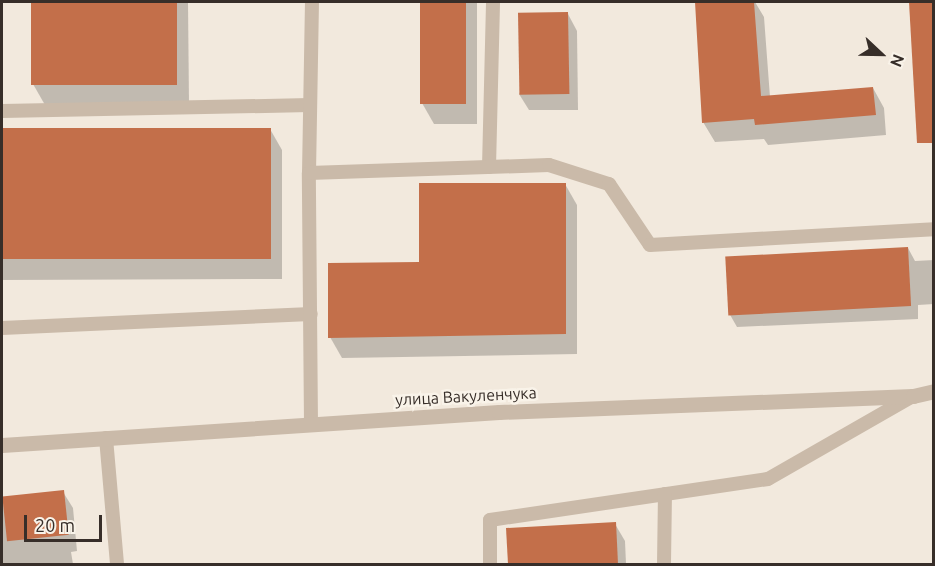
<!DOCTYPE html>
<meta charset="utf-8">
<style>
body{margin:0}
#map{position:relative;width:935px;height:566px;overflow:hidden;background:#f2e9dd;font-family:Ubuntu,sans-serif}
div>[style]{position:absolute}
.shadow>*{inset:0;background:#0003}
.building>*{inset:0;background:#c36f4a;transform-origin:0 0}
.lane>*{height:14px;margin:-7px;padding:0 7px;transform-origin:7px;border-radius:7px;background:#cabaa9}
.street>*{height:15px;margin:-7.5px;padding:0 7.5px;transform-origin:7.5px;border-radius:7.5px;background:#cabaa9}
span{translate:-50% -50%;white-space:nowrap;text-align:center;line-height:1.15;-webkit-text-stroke:5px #f9f3e9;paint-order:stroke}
.street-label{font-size:16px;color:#372e29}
.frame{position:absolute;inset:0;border:3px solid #372e29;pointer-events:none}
.north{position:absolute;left:851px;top:24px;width:60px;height:60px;-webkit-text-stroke:4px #f9f3e9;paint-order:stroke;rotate:112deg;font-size:16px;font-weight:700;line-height:24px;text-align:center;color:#372e29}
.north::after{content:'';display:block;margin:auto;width:21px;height:27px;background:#372e29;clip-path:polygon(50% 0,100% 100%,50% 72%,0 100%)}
.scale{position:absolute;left:24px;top:515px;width:78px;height:27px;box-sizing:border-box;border:3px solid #372e29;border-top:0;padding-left:8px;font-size:18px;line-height:21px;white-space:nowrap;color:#372e29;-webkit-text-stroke:4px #f9f3e9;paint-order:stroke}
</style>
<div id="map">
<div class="shadow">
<div style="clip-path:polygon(33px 2px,188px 2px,189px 104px,45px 105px,33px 84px)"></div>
<div style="clip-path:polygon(422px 2px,477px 2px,477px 124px,434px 124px,422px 103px)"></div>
<div style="clip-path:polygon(696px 2px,755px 2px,764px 17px,770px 97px,873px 88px,884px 108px,886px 135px,768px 145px,764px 139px,715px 142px,703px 122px)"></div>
<div style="clip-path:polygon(911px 2px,934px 2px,934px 126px,928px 126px,916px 106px)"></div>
<div style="clip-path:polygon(568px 14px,577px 31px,578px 110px,529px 110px,519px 94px)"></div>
<div style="clip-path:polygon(270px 129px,282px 150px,282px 279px,2px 280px,2px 131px)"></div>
<div style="clip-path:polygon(565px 184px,577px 205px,577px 354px,342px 358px,330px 337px,420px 264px)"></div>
<div style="clip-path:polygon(908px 248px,915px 261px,934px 260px,934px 304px,918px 305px,918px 319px,737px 327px,729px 313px)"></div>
<div style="clip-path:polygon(63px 492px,73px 508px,77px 551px,71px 552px,73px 564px,2px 564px,2px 498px)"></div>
<div style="clip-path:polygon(615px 524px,625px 541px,626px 564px,510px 564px,508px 530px)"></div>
</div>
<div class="building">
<div style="left:31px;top:2px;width:146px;height:83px"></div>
<div style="left:420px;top:2px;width:46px;height:102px"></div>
<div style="clip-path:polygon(695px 2px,754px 2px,761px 96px,873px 87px,876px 115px,755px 125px,754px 119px,702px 123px)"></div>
<div style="clip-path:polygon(909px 2px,933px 2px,933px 143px,917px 143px)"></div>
<div style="left:568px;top:12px;width:82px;height:50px;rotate:89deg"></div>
<div style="left:271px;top:128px;width:131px;height:269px;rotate:90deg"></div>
<div style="clip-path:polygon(419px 183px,566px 183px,566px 334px,328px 338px,328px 263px,419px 262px)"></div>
<div style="left:908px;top:247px;width:59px;height:183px;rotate:87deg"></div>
<div style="left:64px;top:490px;width:45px;height:62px;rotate:84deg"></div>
<div style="clip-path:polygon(616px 522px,618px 564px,508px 564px,506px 528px)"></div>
</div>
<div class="lane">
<div style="left:2px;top:111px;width:308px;rotate:-1.1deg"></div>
<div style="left:489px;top:167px;width:165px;rotate:-88.6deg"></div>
<div style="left:309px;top:173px;width:171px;rotate:-89deg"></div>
<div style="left:2px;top:328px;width:309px;rotate:-2.6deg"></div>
<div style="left:311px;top:424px;width:251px;rotate:-90.5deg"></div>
<div style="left:309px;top:173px;width:240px;rotate:-1.9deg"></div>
<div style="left:549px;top:165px;width:63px;rotate:17.6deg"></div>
<div style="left:609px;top:184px;width:73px;rotate:56.1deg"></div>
<div style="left:650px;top:245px;width:284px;rotate:-3.2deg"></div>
<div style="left:106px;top:438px;width:126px;rotate:85deg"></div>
<div style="left:490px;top:564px;width:44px;rotate:-90deg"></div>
<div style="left:490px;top:520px;width:281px;rotate:-8.4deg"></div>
<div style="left:768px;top:479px;width:167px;rotate:-29.8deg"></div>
<div style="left:664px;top:564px;width:70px;rotate:-89.2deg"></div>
</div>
<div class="street">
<div style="left:2px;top:445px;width:498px;rotate:-3.8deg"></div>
<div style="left:499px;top:412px;width:414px;rotate:-2.2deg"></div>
<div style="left:913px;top:396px;width:22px;rotate:-13deg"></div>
</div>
<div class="street-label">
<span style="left:466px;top:396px;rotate:-3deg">улица Вакуленчука</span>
</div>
<div class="frame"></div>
<div class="north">N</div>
<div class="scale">20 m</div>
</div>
